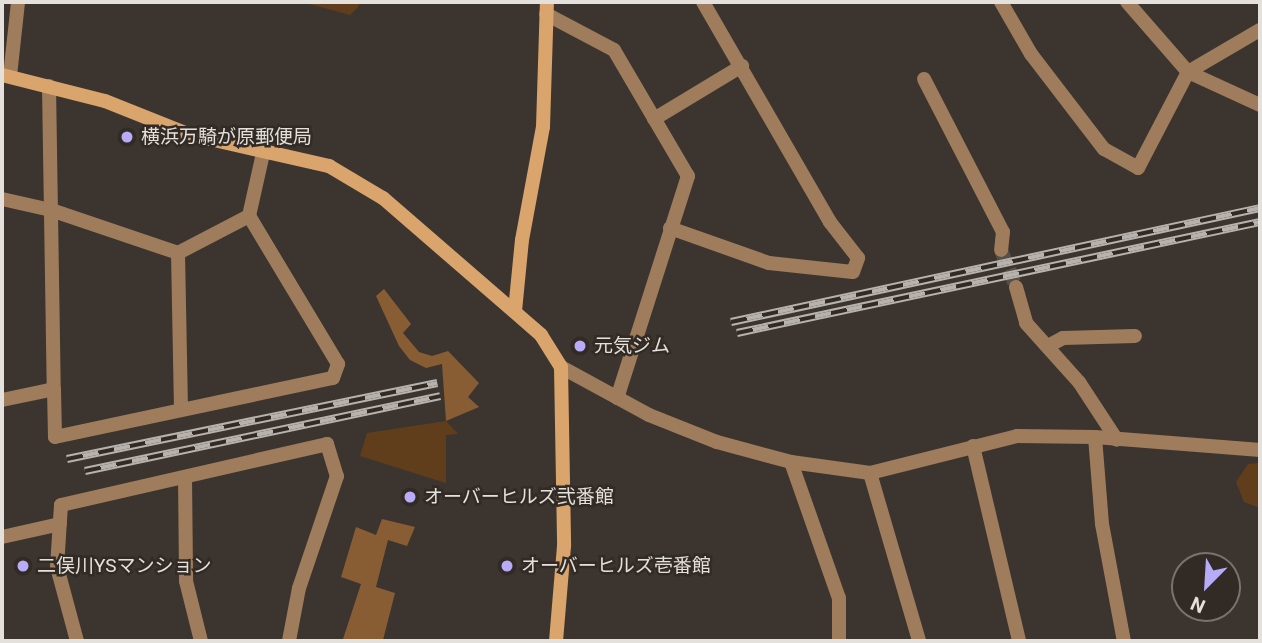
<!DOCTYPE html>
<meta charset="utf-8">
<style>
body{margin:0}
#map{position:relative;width:1262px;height:643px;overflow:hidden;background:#3c352f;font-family:Roboto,"Noto Sans JP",sans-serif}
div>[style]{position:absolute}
.green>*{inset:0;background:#613e1b}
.forest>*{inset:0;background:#885d33}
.street-tunnel>*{height:14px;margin-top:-7px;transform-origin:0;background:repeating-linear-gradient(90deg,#554f49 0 14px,transparent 0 21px)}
.street>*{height:14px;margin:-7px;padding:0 7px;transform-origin:7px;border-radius:7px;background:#9f7d5c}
.secondary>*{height:14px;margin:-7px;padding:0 7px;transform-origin:7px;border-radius:7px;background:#daa46d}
.rail>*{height:8px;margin-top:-4px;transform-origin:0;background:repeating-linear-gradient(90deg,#322b25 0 16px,#b7b2ad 0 32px);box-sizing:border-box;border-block:2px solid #b7b2ad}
.dots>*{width:19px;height:19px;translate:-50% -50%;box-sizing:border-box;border:4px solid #322b25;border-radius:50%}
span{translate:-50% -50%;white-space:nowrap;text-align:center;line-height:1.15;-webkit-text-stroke:5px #322b25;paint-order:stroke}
.poi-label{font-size:19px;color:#e4e0dc}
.left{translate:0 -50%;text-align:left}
.frame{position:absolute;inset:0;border:4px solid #e4e0dc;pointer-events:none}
.north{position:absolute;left:1171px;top:552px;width:70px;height:70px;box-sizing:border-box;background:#322b25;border:2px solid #79736e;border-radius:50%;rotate:204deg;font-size:19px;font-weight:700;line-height:28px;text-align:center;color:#e4e0dc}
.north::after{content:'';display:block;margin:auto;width:24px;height:32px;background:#b8abf7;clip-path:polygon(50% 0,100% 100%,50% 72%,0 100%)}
</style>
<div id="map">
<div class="green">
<div style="clip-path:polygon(302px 2px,359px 2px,359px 6px,350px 15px)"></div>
<div style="clip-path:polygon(446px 421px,458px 434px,446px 435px,446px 483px,360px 456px,367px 433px)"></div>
<div style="clip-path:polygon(1260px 463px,1260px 508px,1244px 502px,1236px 482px,1248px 464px)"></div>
</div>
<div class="forest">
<div style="clip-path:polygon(384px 289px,411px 324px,403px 333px,419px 352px,432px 356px,448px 351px,479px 383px,468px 397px,479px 407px,446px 421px,442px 364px,426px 368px,410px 360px,399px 346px,376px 296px)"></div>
<div style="clip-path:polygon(382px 519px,415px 527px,407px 546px,388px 540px,376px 587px,395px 593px,383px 640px,343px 639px,361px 584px,341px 577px,356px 527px,376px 535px)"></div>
</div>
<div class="street-tunnel">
<div style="left:1001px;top:250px;width:40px;rotate:68deg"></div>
</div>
<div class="street">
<div style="left:1001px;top:2px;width:60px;rotate:60deg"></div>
<div style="left:1031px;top:54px;width:120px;rotate:52.5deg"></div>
<div style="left:1104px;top:149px;width:39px;rotate:29deg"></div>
<div style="left:1138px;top:168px;width:108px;rotate:-62.5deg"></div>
<div style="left:1188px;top:72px;width:83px;rotate:-30.3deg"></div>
<div style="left:1127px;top:2px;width:93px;rotate:48.9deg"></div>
<div style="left:1188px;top:72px;width:79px;rotate:24.6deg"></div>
<div style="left:546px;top:14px;width:77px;rotate:27.9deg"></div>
<div style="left:614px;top:50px;width:146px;rotate:59.6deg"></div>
<div style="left:688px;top:176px;width:233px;rotate:107.7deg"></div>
<div style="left:10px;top:76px;width:74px;rotate:-83.8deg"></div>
<div style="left:924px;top:79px;width:172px;rotate:62.7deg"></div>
<div style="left:1003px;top:232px;width:18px;rotate:96deg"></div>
<div style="left:49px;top:86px;width:303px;rotate:89.1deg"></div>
<div style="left:654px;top:119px;width:103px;rotate:-31.1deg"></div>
<div style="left:2px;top:199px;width:50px;rotate:12.7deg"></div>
<div style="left:51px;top:210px;width:134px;rotate:18.7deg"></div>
<div style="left:178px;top:253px;width:80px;rotate:-27.5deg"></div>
<div style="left:670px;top:228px;width:105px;rotate:19.5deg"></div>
<div style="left:769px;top:263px;width:84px;rotate:6.1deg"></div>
<div style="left:853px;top:272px;width:15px;rotate:-70deg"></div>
<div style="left:858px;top:258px;width:46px;rotate:-127.9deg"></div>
<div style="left:830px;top:222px;width:254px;rotate:-120deg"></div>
<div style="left:178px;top:253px;width:156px;rotate:88.9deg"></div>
<div style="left:1016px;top:287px;width:37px;rotate:74deg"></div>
<div style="left:1026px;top:323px;width:79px;rotate:48.1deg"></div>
<div style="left:1079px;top:382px;width:69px;rotate:56.8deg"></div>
<div style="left:1048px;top:346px;width:17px;rotate:-28deg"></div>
<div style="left:1063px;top:338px;width:72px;rotate:-1.6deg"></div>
<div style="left:561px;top:367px;width:100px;rotate:28.6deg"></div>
<div style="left:649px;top:415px;width:73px;rotate:21.7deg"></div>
<div style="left:717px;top:442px;width:77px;rotate:15.1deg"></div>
<div style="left:791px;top:462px;width:80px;rotate:7.9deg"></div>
<div style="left:870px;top:473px;width:152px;rotate:-14.1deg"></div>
<div style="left:1017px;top:436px;width:78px;rotate:0.7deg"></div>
<div style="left:1095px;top:437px;width:166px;rotate:4.5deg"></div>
<div style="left:2px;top:400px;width:53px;rotate:-11.9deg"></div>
<div style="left:54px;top:389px;width:48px;rotate:88.8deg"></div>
<div style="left:55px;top:437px;width:284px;rotate:-12deg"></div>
<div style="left:333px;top:378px;width:15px;rotate:-70deg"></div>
<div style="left:338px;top:364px;width:173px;rotate:-121deg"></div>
<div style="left:249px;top:216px;width:69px;rotate:-77.4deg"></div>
<div style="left:1095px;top:437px;width:87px;rotate:85.4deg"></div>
<div style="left:1102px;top:524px;width:119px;rotate:79.4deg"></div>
<div style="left:973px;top:446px;width:200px;rotate:76.7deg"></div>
<div style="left:791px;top:462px;width:144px;rotate:70.6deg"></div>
<div style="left:839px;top:598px;width:43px;rotate:90deg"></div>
<div style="left:870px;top:473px;width:175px;rotate:73.7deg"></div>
<div style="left:185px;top:477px;width:104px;rotate:89.4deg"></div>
<div style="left:186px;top:581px;width:62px;rotate:76deg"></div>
<div style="left:2px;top:537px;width:59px;rotate:-12.6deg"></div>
<div style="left:77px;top:641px;width:77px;rotate:-105.1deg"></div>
<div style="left:57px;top:567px;width:62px;rotate:-86.3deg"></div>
<div style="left:61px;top:505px;width:273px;rotate:-12.9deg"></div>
<div style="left:327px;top:444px;width:34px;rotate:73deg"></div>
<div style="left:337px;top:476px;width:118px;rotate:108.7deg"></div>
<div style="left:299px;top:588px;width:54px;rotate:100.7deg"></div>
</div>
<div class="secondary">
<div style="left:2px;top:75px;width:106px;rotate:14.2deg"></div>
<div style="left:105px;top:101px;width:89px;rotate:21.7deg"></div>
<div style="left:188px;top:134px;width:145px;rotate:12.8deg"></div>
<div style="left:329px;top:166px;width:63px;rotate:30.7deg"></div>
<div style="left:383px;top:198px;width:209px;rotate:40.9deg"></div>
<div style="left:541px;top:335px;width:38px;rotate:58deg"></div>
<div style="left:561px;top:367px;width:179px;rotate:89deg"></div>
<div style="left:564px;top:546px;width:95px;rotate:94.8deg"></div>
<div style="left:515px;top:311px;width:71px;rotate:-84.4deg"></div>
<div style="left:522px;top:240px;width:115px;rotate:-79.5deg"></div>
<div style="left:543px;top:127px;width:125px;rotate:-88.2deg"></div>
</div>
<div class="rail">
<div style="left:731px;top:322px;width:541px;rotate:-12.16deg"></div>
<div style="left:737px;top:333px;width:535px;rotate:-11.98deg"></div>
<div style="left:67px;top:459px;width:378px;rotate:-11.6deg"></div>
<div style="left:85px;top:471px;width:363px;rotate:-11.9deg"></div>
</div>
<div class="dots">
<div style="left:127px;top:137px;background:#b8abf7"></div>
<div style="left:580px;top:346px;background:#b8abf7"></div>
<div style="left:410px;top:497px;background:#b8abf7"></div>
<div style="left:23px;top:566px;background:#b8abf7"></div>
<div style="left:507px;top:566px;background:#b8abf7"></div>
</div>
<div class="poi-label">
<span class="left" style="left:141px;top:137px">横浜万騎が原郵便局</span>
<span class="left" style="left:594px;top:346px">元気ジム</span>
<span class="left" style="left:424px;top:497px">オーバーヒルズ弐番館</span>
<span class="left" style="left:37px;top:566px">二俣川YSマンション</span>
<span class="left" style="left:521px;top:566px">オーバーヒルズ壱番館</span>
</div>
<div class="frame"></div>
<div class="north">N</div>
</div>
